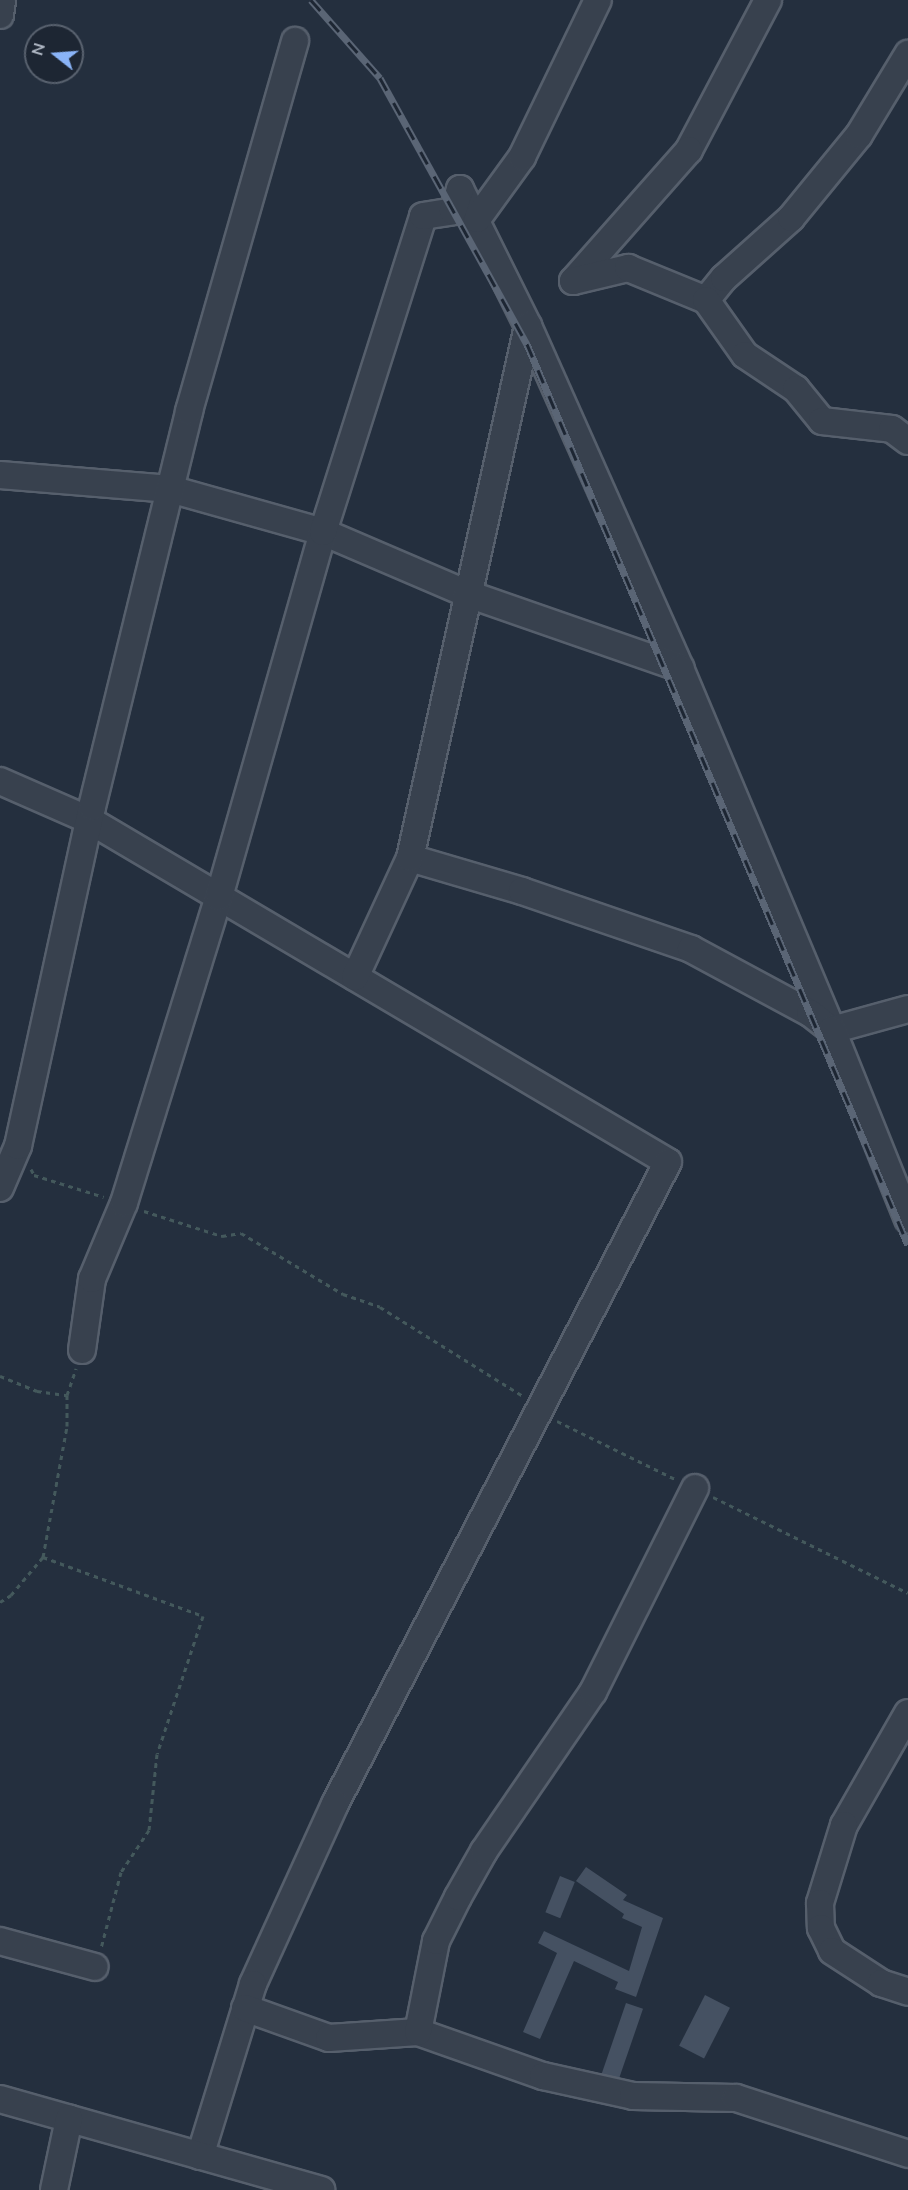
<!DOCTYPE html>
<style>
body{margin:0}
#map{position:relative;width:908px;height:2190px;overflow:hidden;background:#242f3e;font-family:"Nunito Sans",sans-serif}
div>[style]{position:absolute}
.building>*{inset:0;background:#455162;transform-origin:0 0}
.path>*{height:3px;margin-top:-1.5px;transform-origin:0;background:repeating-linear-gradient(90deg,#44595c 0 4.5px,transparent 0 9px)}
.roads{filter:drop-shadow(2px 0 #565f6c) drop-shadow(-2px 0 #565f6c) drop-shadow(0 2px #565f6c) drop-shadow(0 -2px #565f6c)}
.minor>*{height:26px;margin:-13px;padding:0 13px;transform-origin:13px;border-radius:13px;background:#38414e}
.rail>*{height:7px;margin-top:-3.5px;transform-origin:0;background:repeating-linear-gradient(90deg,#1d2633 0 14px,#5a6575 0 28px);box-sizing:border-box;border-block:2px solid #5a6575}
span{translate:-50% -50%;white-space:nowrap;text-align:center;line-height:1.15;-webkit-text-stroke:6px #1d2633;paint-order:stroke}
.north{position:absolute;left:24px;top:24px;width:60px;height:60px;box-sizing:border-box;background:#1d2633;border:2px solid #59626f;border-radius:50%;rotate:287deg;font-size:16px;font-weight:700;line-height:24px;text-align:center;color:#b4bcc9}
.north::after{content:'';display:block;margin:auto;width:21px;height:27px;background:#8ab4f8;clip-path:polygon(50% 0,100% 100%,50% 72%,0 100%)}
</style>
<div id="map">
<div class="building">
<div style="clip-path:polygon(586px 1867px,627px 1895px,623px 1900px,663px 1918px,636px 1997px,615px 1989px,618px 1982px,574px 1961px,540px 2039px,523px 2032px,557px 1953px,538px 1943px,544px 1931px,629px 1971px,642px 1927px,622px 1918px,624px 1914px,576px 1881px)"></div>
<div style="left:560px;top:1876px;width:16px;height:39px;rotate:22deg"></div>
<div style="left:705px;top:1995px;width:28px;height:57px;rotate:27deg"></div>
<div style="left:626px;top:2003px;width:18px;height:75px;rotate:19deg"></div>
</div>
<div class="path">
<div style="left:31px;top:1169px;width:7px;rotate:63deg"></div>
<div style="left:34px;top:1175px;width:73px;rotate:17.4deg"></div>
<div style="left:144px;top:1211px;width:82px;rotate:17.8deg"></div>
<div style="left:222px;top:1236px;width:19px;rotate:-9deg"></div>
<div style="left:241px;top:1233px;width:119px;rotate:30.9deg"></div>
<div style="left:343px;top:1294px;width:39px;rotate:19deg"></div>
<div style="left:380px;top:1307px;width:168px;rotate:31.9deg"></div>
<div style="left:0;top:1376px;width:40px;rotate:22deg"></div>
<div style="left:37px;top:1391px;width:30px;rotate:8deg"></div>
<div style="left:557px;top:1421px;width:134px;rotate:26.2deg"></div>
<div style="left:713px;top:1497px;width:217px;rotate:26.2deg"></div>
<div style="left:43px;top:1557px;width:171px;rotate:20.2deg"></div>
<div style="left:203px;top:1616px;width:145px;rotate:108.4deg"></div>
<div style="left:157px;top:1754px;width:76px;rotate:96deg"></div>
<div style="left:149px;top:1830px;width:50px;rotate:123.7deg"></div>
<div style="left:121px;top:1872px;width:79px;rotate:104.7deg"></div>
<div style="left:0;top:1602px;width:13px;rotate:-32deg"></div>
<div style="left:11px;top:1595px;width:50px;rotate:-49.9deg"></div>
<div style="left:43px;top:1557px;width:133px;rotate:-79.6deg"></div>
<div style="left:67px;top:1426px;width:31px;rotate:-90deg"></div>
<div style="left:67px;top:1395px;width:28px;rotate:-71deg"></div>
</div>
<div class="roads">
<div class="minor">
<div style="left:768px;top:0;width:170px;rotate:117.8deg"></div>
<div style="left:689px;top:150px;width:175px;rotate:131.5deg"></div>
<div style="left:573px;top:281px;width:57px;rotate:-13.3deg"></div>
<div style="left:628px;top:268px;width:84px;rotate:22.3deg"></div>
<div style="left:706px;top:300px;width:28px;rotate:-51deg"></div>
<div style="left:724px;top:278px;width:90px;rotate:-41.8deg"></div>
<div style="left:791px;top:218px;width:107px;rotate:-50.7deg"></div>
<div style="left:859px;top:135px;width:95px;rotate:-58.8deg"></div>
<div style="left:0;top:15px;width:15px;rotate:-82deg"></div>
<div style="left:460px;top:189px;width:153px;rotate:63.6deg"></div>
<div style="left:528px;top:326px;width:374px;rotate:66deg"></div>
<div style="left:477px;top:219px;width:77px;rotate:-54deg"></div>
<div style="left:522px;top:157px;width:174px;rotate:-64.2deg"></div>
<div style="left:706px;top:300px;width:67px;rotate:54.7deg"></div>
<div style="left:745px;top:355px;width:61px;rotate:33.7deg"></div>
<div style="left:796px;top:389px;width:41px;rotate:50.9deg"></div>
<div style="left:822px;top:421px;width:70px;rotate:6.5deg"></div>
<div style="left:892px;top:429px;width:20px;rotate:37deg"></div>
<div style="left:0;top:475px;width:171px;rotate:4.7deg"></div>
<div style="left:170px;top:489px;width:159px;rotate:15.7deg"></div>
<div style="left:323px;top:532px;width:158px;rotate:23.2deg"></div>
<div style="left:468px;top:594px;width:225px;rotate:19.2deg"></div>
<div style="left:680px;top:668px;width:393px;rotate:67.2deg"></div>
<div style="left:0;top:781px;width:97px;rotate:23.7deg"></div>
<div style="left:89px;top:820px;width:672px;rotate:30.57deg"></div>
<div style="left:668px;top:1162px;width:723px;rotate:117.42deg"></div>
<div style="left:335px;top:1804px;width:198px;rotate:114.5deg"></div>
<div style="left:253px;top:1984px;width:180px;rotate:107.1deg"></div>
<div style="left:410px;top:858px;width:117px;rotate:16.4deg"></div>
<div style="left:522px;top:891px;width:179px;rotate:18.9deg"></div>
<div style="left:691px;top:949px;width:135px;rotate:28.3deg"></div>
<div style="left:810px;top:1013px;width:28px;rotate:38deg"></div>
<div style="left:355px;top:977px;width:131px;rotate:-65.2deg"></div>
<div style="left:410px;top:858px;width:545px;rotate:-77.49deg"></div>
<div style="left:908px;top:1009px;width:79px;rotate:164.6deg"></div>
<div style="left:832px;top:1030px;width:204px;rotate:68.1deg"></div>
<div style="left:0;top:1188px;width:46px;rotate:-66.8deg"></div>
<div style="left:18px;top:1146px;width:347px;rotate:-77.7deg"></div>
<div style="left:92px;top:807px;width:408px;rotate:-76.2deg"></div>
<div style="left:189px;top:411px;width:385px;rotate:-74deg"></div>
<div style="left:82px;top:1350px;width:72px;rotate:-82deg"></div>
<div style="left:92px;top:1279px;width:82px;rotate:-67.2deg"></div>
<div style="left:124px;top:1203px;width:320px;rotate:-72.8deg"></div>
<div style="left:219px;top:897px;width:380px;rotate:-74.1deg"></div>
<div style="left:323px;top:532px;width:331px;rotate:-72.4deg"></div>
<div style="left:423px;top:216px;width:30px;rotate:-9deg"></div>
<div style="left:453px;top:211px;width:23px;rotate:-72deg"></div>
<div style="left:908px;top:1713px;width:129px;rotate:119.7deg"></div>
<div style="left:844px;top:1825px;width:82px;rotate:107.1deg"></div>
<div style="left:820px;top:1903px;width:25px;rotate:88deg"></div>
<div style="left:821px;top:1928px;width:25px;rotate:64deg"></div>
<div style="left:832px;top:1951px;width:59px;rotate:33.1deg"></div>
<div style="left:881px;top:1983px;width:28px;rotate:18deg"></div>
<div style="left:0;top:1941px;width:98px;rotate:15.3deg"></div>
<div style="left:245px;top:2008px;width:89px;rotate:19.7deg"></div>
<div style="left:329px;top:2038px;width:89px;rotate:-3.9deg"></div>
<div style="left:418px;top:2032px;width:133px;rotate:19.4deg"></div>
<div style="left:543px;top:2076px;width:92px;rotate:12.5deg"></div>
<div style="left:633px;top:2096px;width:103px;rotate:1.1deg"></div>
<div style="left:736px;top:2098px;width:181px;rotate:18deg"></div>
<div style="left:418px;top:2032px;width:93px;rotate:-78.8deg"></div>
<div style="left:436px;top:1941px;width:49px;rotate:-63.4deg"></div>
<div style="left:458px;top:1897px;width:53px;rotate:-60.5deg"></div>
<div style="left:484px;top:1851px;width:193px;rotate:-55.6deg"></div>
<div style="left:593px;top:1692px;width:228px;rotate:-63.4deg"></div>
<div style="left:0;top:2099px;width:334px;rotate:15.8deg"></div>
<div style="left:54px;top:2190px;width:73px;rotate:-78.1deg"></div>
</div>
</div>
<div class="rail">
<div style="left:311px;top:0;width:104px;rotate:48.5deg"></div>
<div style="left:380px;top:78px;width:304px;rotate:61.1deg"></div>
<div style="left:527px;top:344px;width:978px;rotate:67.08deg"></div>
</div>
<div class="north">N</div>
</div>
